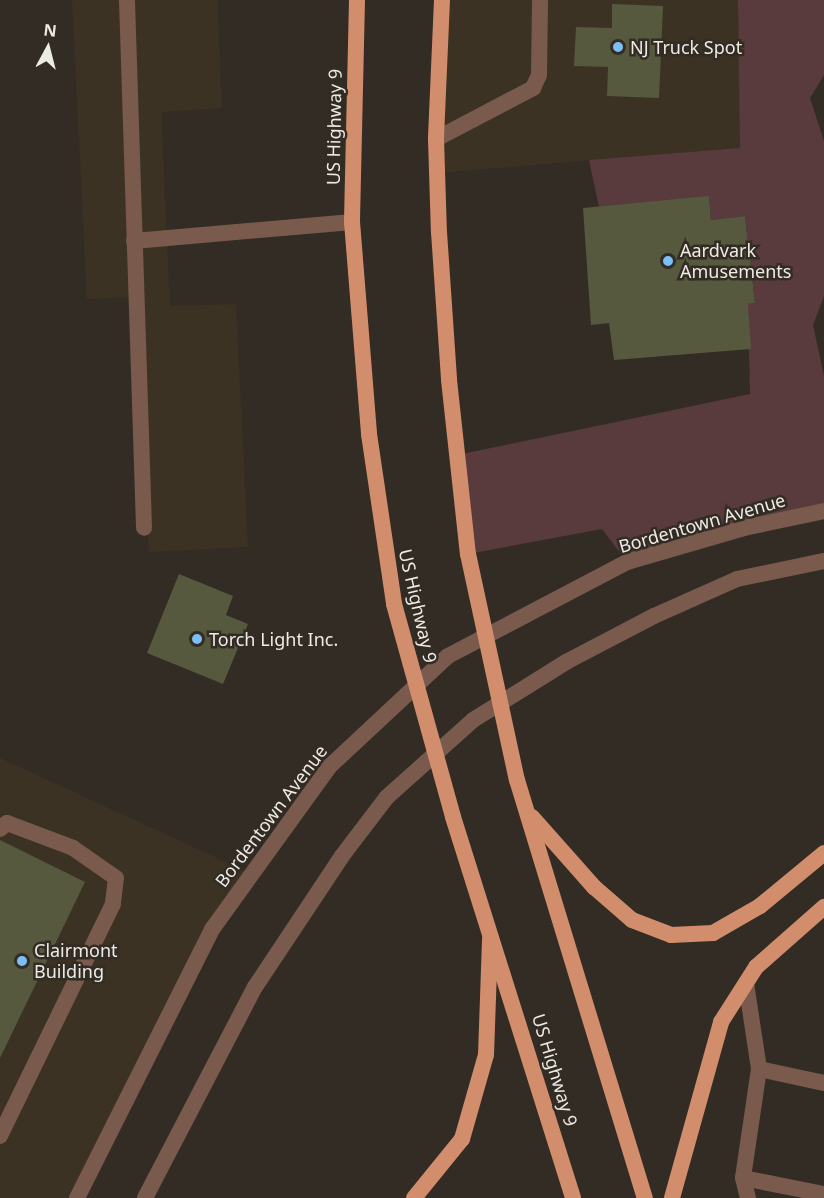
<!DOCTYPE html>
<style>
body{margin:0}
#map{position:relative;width:824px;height:1198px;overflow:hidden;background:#322c24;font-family:"Noto Sans",sans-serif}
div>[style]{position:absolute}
.built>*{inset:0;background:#3b3224}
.green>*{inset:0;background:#593b3e}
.building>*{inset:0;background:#56593d}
.service>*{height:16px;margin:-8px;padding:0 8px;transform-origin:8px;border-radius:8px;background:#795a4c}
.tertiary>*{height:16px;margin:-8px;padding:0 8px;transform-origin:8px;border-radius:8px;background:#795a4c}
.trunk>*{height:16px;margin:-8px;padding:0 8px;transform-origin:8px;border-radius:8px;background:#d28e6c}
.trunk-bridge>*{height:16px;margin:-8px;padding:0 8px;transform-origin:8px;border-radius:8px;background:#d28e6c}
.dots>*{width:16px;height:16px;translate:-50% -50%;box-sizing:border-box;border:3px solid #322c24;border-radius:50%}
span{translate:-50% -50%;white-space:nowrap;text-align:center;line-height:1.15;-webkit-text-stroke:5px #322c24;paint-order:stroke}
.poi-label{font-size:18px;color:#eeeae4}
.left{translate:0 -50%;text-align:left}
.street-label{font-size:18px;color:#eeeae4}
.north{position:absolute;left:18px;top:18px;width:60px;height:60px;-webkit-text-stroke:4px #322c24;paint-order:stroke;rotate:7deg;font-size:16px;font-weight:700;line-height:24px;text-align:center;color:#eeeae4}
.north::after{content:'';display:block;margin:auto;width:21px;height:27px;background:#eeeae4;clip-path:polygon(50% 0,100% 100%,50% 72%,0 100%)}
</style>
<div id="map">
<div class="built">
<div style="clip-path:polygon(72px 0,217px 0,222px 108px,161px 112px,170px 306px,236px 304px,248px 547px,149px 552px,137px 297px,87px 299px)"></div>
<div style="clip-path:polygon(442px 0,738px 0,741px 148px,436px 173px)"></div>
<div style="clip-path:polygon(0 758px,252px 874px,212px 928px,77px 1198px,0 1198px)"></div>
</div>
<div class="green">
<div style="clip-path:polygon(738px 0,824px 0,824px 75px,810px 98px,824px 141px,824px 296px,813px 325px,824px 376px,824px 511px,627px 562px,602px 529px,468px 554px,457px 455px,750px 394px,748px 304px,755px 303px,745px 216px,711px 220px,709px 197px,599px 207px,589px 160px,740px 148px)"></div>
</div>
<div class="building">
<div style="clip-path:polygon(612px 4px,663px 6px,659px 98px,607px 96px,608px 67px,574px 66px,576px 27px,612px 28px)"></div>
<div style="clip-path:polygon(709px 196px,711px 220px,745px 216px,755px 303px,748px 304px,751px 349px,614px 360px,609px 323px,591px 325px,583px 208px)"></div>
<div style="clip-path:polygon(179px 574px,233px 596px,226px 615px,248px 624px,223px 684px,147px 653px)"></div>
<div style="clip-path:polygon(0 840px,85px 882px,0 1058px)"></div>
</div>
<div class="service">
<div style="left:127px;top:1px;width:527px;rotate:88.15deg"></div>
<div style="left:436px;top:139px;width:110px;rotate:-27.7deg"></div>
<div style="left:533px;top:88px;width:14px;rotate:-65deg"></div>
<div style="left:539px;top:75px;width:75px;rotate:-89.2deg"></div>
<div style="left:134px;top:241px;width:219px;rotate:-5deg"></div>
<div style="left:0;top:829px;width:9px;rotate:-41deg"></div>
<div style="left:7px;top:823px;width:71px;rotate:20.7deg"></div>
<div style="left:73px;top:848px;width:52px;rotate:34.9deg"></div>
<div style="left:116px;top:878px;width:26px;rotate:97deg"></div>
<div style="left:113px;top:904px;width:258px;rotate:116deg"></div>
<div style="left:746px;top:983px;width:87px;rotate:81.4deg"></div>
<div style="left:759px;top:1069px;width:110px;rotate:98.4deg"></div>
<div style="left:743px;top:1178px;width:21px;rotate:76deg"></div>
<div style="left:759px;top:1069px;width:66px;rotate:12.2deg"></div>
<div style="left:743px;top:1178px;width:83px;rotate:11.2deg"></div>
</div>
<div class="tertiary">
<div style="left:77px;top:1198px;width:302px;rotate:-63.3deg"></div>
<div style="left:213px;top:928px;width:200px;rotate:-54.2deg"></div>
<div style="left:330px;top:766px;width:161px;rotate:-43deg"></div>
<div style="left:448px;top:656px;width:202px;rotate:-27.7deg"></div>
<div style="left:627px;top:562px;width:122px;rotate:-16.2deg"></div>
<div style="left:744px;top:528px;width:82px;rotate:-12deg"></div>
<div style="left:145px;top:1198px;width:238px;rotate:-62.5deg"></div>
<div style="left:255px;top:987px;width:157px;rotate:-56.4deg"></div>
<div style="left:342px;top:856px;width:74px;rotate:-52.7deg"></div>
<div style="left:387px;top:797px;width:115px;rotate:-41.8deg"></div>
<div style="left:473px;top:720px;width:110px;rotate:-31.9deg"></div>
<div style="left:566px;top:662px;width:99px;rotate:-27.6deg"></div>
<div style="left:654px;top:616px;width:91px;rotate:-24deg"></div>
<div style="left:737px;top:579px;width:89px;rotate:-11.7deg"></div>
</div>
<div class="trunk">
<div style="left:357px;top:0;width:222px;rotate:91.3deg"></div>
<div style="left:352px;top:222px;width:213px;rotate:85.4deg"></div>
<div style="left:369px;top:434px;width:172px;rotate:81.6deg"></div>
<div style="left:442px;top:0;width:139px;rotate:92.5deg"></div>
<div style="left:436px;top:139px;width:93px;rotate:88.2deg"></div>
<div style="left:439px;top:232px;width:148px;rotate:86.1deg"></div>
<div style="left:449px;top:380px;width:175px;rotate:83.8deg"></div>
<div style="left:517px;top:780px;width:437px;rotate:73deg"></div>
<div style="left:453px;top:817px;width:399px;rotate:72.5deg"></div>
<div style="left:532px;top:817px;width:94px;rotate:48.5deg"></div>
<div style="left:594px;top:887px;width:50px;rotate:41deg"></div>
<div style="left:632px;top:920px;width:42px;rotate:21deg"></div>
<div style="left:671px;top:935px;width:42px;rotate:-2.7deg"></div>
<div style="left:713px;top:933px;width:54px;rotate:-29.9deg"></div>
<div style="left:760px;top:906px;width:83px;rotate:-39.6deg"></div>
<div style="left:414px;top:1198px;width:76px;rotate:-50.9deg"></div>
<div style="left:462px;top:1139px;width:87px;rotate:-74.1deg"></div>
<div style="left:486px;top:1055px;width:116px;rotate:-88deg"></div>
<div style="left:672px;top:1198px;width:183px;rotate:-74.4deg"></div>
<div style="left:721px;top:1022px;width:65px;rotate:-57.5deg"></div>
<div style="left:756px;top:967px;width:91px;rotate:-41.4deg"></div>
</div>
<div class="trunk-bridge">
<div style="left:468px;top:554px;width:231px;rotate:77.8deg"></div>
<div style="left:394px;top:604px;width:221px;rotate:74.5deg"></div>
</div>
<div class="dots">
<div style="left:618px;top:47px;background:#7abff8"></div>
<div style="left:668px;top:261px;background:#7abff8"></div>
<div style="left:197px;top:639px;background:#7abff8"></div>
<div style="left:22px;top:961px;background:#7abff8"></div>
</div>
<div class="poi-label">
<span class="left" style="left:630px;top:47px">NJ Truck Spot</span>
<span class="left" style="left:680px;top:261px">Aardvark<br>Amusements</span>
<span class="left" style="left:209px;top:639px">Torch Light Inc.</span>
<span class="left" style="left:34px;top:961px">Clairmont<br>Building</span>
</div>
<div class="street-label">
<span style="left:334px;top:127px;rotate:-89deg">US Highway 9</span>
<span style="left:702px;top:523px;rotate:-16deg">Bordentown Avenue</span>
<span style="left:418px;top:606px;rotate:77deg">US Highway 9</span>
<span style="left:271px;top:816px;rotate:-53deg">Bordentown Avenue</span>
<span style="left:555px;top:1070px;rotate:73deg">US Highway 9</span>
</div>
<div class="north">N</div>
</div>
